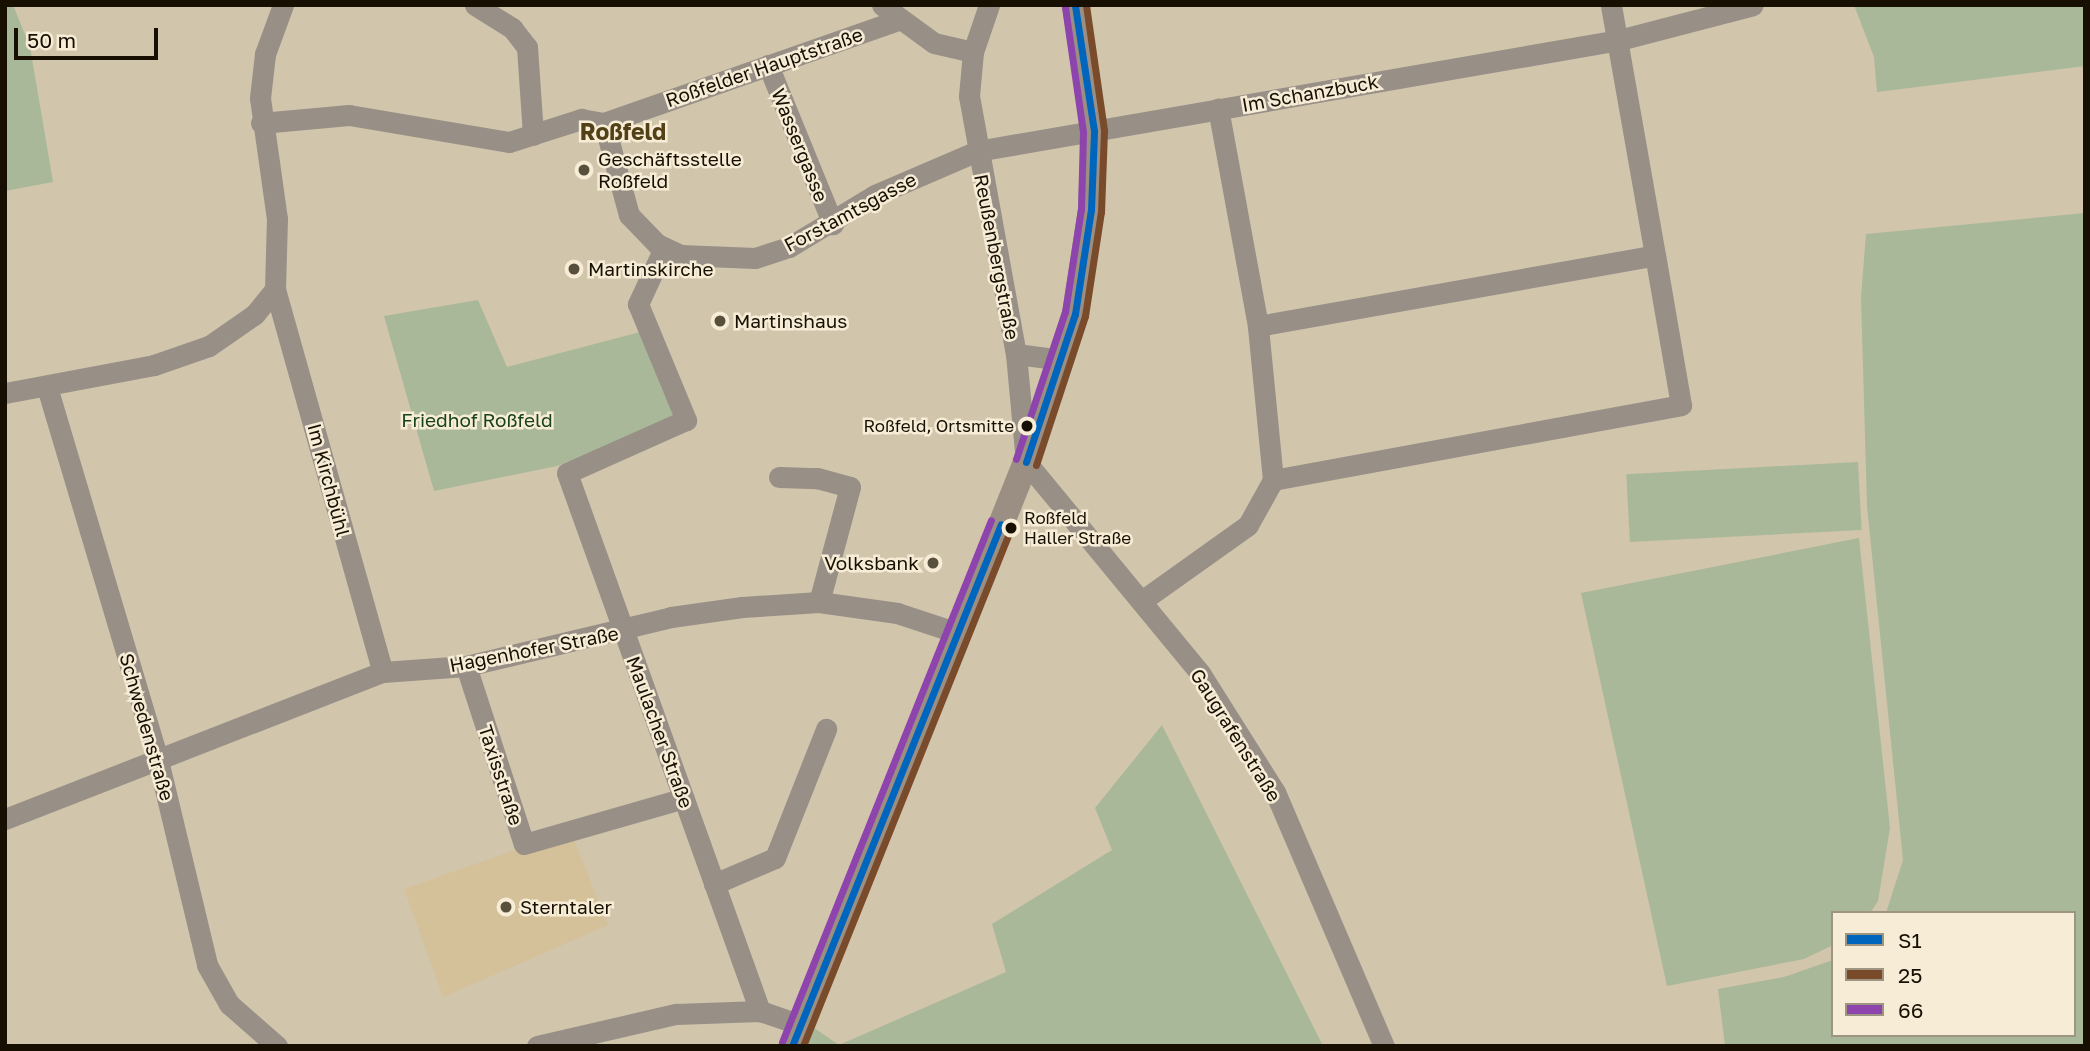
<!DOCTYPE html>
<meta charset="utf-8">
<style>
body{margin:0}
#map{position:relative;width:2090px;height:1051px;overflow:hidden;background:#d1c5ac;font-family:"Golos Text",sans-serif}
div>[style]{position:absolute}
.built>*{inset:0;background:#d4c199}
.green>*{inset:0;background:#a9b899;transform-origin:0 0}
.minor>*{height:21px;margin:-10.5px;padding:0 10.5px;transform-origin:10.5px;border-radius:10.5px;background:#988f87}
.major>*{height:26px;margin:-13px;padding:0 13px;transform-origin:13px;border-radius:13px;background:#9b8f83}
.bus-1>*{height:7px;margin:-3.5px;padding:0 3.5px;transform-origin:3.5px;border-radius:3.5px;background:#0065bd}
.bus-2>*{height:7px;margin:-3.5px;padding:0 3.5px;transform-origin:3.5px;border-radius:3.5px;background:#7a4b2a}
.bus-3>*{height:7px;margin:-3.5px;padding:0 3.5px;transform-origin:3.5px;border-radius:3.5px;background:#8e44ad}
.dots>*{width:19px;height:19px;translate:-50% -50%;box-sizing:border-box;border:4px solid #f7ecd6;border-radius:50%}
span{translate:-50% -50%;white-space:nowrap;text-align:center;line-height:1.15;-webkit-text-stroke:5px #f7ecd6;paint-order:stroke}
.bus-label{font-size:17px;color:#170f02}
.right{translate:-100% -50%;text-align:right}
.left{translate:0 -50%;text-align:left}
.street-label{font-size:19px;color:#170f02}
.poi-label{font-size:19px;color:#170f02}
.park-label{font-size:19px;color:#17431b}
.quarter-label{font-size:23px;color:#524016;font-weight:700}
.frame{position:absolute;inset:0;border:7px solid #170f02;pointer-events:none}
.legend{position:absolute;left:1831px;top:911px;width:245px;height:126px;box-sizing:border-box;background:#f7ecd6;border:2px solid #9d9481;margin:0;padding:9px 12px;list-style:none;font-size:21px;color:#170f02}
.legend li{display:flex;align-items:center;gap:14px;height:35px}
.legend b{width:35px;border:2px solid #9d9481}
.scale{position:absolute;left:14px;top:28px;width:144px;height:32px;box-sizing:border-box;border:4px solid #170f02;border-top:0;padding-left:9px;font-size:21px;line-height:24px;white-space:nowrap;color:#170f02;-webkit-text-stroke:5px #f7ecd6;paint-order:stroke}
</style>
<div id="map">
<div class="built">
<div style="clip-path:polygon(573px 837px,608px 925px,443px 997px,404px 889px,515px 850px)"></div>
</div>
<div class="green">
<div style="clip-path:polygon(5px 5px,13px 5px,30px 47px,53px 182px,5px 191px)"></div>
<div style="clip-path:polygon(1854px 5px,2085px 5px,2085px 66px,1877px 92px,1874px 57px)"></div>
<div style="clip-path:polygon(2085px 213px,2085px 1046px,1725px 1046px,1718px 989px,1784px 977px,1833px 960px,1833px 1035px,2074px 1035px,2074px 913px,1886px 913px,1903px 860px,1867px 506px,1861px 297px,1866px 234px)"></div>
<div style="clip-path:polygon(478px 300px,507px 367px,644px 331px,678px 417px,557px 466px,434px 491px,384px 316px)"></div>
<div style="left:1858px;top:462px;width:68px;height:232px;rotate:87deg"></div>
<div style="clip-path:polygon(1859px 538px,1890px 828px,1878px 901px,1870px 913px,1833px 913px,1833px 945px,1804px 959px,1667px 986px,1581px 593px)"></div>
<div style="clip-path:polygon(1162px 725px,1323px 1046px,807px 1046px,814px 1028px,839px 1045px,1006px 972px,992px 924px,1112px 850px,1095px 808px)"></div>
</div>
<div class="minor">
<div style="left:475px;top:5px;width:44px;rotate:31.9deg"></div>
<div style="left:512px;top:28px;width:24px;rotate:52deg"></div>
<div style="left:527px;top:47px;width:88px;rotate:86.1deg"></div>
<div style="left:882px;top:5px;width:64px;rotate:36.2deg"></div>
<div style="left:934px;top:43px;width:40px;rotate:13deg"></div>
<div style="left:989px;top:5px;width:50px;rotate:108.8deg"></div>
<div style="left:973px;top:52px;width:44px;rotate:95.2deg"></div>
<div style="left:969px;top:96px;width:262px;rotate:79.7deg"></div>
<div style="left:1016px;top:354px;width:108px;rotate:84.7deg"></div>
<div style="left:1026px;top:462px;width:273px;rotate:50.5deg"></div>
<div style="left:1200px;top:673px;width:141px;rotate:57.8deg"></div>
<div style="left:1275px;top:792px;width:276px;rotate:66.8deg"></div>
<div style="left:768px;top:65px;width:172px;rotate:67.8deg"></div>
<div style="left:261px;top:123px;width:88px;rotate:-5.2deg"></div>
<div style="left:349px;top:115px;width:162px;rotate:9.6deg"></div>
<div style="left:509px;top:142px;width:76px;rotate:-17.7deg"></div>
<div style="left:581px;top:119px;width:23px;rotate:10deg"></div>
<div style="left:604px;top:123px;width:312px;rotate:-19.3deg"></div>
<div style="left:604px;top:123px;width:95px;rotate:74.8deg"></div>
<div style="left:629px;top:215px;width:40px;rotate:46deg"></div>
<div style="left:657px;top:244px;width:26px;rotate:25deg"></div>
<div style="left:681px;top:255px;width:74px;rotate:2.3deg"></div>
<div style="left:755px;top:258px;width:36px;rotate:-18deg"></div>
<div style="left:789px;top:247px;width:100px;rotate:-31.2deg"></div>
<div style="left:875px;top:195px;width:111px;rotate:-23.3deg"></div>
<div style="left:977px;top:151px;width:652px;rotate:-9.81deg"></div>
<div style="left:1619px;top:40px;width:138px;rotate:-14.6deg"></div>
<div style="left:664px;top:248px;width:62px;rotate:114.9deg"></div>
<div style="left:638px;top:304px;width:126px;rotate:67.5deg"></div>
<div style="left:686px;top:420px;width:130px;rotate:156deg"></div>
<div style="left:567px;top:473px;width:572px;rotate:70.27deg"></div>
<div style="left:760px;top:1011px;width:43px;rotate:18.9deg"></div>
<div style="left:275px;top:289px;width:398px;rotate:74.3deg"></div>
<div style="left:1258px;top:326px;width:403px;rotate:-10.1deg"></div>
<div style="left:1655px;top:255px;width:254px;rotate:-100deg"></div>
<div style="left:1016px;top:354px;width:46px;rotate:7.4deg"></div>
<div style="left:47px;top:387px;width:385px;rotate:73.4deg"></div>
<div style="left:157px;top:756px;width:215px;rotate:76.5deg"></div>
<div style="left:207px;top:965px;width:45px;rotate:60.6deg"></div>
<div style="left:229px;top:1004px;width:64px;rotate:41.2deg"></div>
<div style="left:5px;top:393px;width:152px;rotate:-10.6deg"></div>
<div style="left:154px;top:365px;width:58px;rotate:-19.1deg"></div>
<div style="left:209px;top:346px;width:56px;rotate:-34.8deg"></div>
<div style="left:255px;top:314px;width:32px;rotate:-51deg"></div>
<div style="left:275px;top:289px;width:70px;rotate:-88.4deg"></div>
<div style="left:277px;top:219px;width:122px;rotate:-98deg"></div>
<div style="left:260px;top:98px;width:44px;rotate:-83.5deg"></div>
<div style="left:265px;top:54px;width:52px;rotate:-69.8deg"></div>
<div style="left:779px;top:477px;width:38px;rotate:2deg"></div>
<div style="left:817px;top:478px;width:34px;rotate:15deg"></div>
<div style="left:850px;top:487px;width:119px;rotate:105.1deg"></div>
<div style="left:1273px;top:480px;width:415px;rotate:-10.4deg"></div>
<div style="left:1681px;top:405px;width:152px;rotate:-99.8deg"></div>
<div style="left:1143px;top:600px;width:129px;rotate:-35.5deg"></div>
<div style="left:1248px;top:525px;width:51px;rotate:-60.9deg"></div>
<div style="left:1273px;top:480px;width:155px;rotate:-95.6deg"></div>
<div style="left:1258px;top:326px;width:221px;rotate:-100.4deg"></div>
<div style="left:466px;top:666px;width:187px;rotate:72deg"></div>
<div style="left:524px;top:844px;width:166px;rotate:-16deg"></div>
<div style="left:5px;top:819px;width:406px;rotate:-21.3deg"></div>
<div style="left:383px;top:672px;width:83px;rotate:-4.1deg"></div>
<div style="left:466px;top:666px;width:211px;rotate:-13.4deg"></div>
<div style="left:671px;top:617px;width:72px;rotate:-8deg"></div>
<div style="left:742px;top:607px;width:77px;rotate:-3.7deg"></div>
<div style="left:819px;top:602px;width:79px;rotate:8deg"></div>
<div style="left:897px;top:613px;width:64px;rotate:18.2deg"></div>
<div style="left:714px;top:884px;width:66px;rotate:-23.1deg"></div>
<div style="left:775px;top:858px;width:139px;rotate:-68.4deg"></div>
<div style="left:537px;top:1046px;width:143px;rotate:-13deg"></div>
<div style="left:676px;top:1014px;width:84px;rotate:-2deg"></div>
</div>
<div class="major">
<div style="left:792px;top:1046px;width:629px;rotate:-68.16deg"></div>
<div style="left:1026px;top:462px;width:156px;rotate:-71.7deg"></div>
<div style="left:1075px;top:314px;width:105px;rotate:-81.3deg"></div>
<div style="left:1091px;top:210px;width:79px;rotate:-87.8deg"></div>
<div style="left:1094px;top:131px;width:127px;rotate:-98.6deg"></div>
</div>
<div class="bus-1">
<div style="left:1026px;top:462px;width:156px;rotate:-71.7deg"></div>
<div style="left:1075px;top:314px;width:105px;rotate:-81.3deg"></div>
<div style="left:1091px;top:210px;width:79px;rotate:-87.8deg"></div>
<div style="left:1094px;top:131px;width:127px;rotate:-98.6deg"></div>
<div style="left:792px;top:1046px;width:562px;rotate:-68.18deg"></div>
</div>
<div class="bus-2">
<div style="left:1036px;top:465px;width:157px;rotate:-71.8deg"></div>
<div style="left:1085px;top:316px;width:105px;rotate:-81.3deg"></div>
<div style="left:1101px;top:212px;width:82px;rotate:-87.9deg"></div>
<div style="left:1104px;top:130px;width:126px;rotate:-98.2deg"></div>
<div style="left:803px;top:1046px;width:558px;rotate:-68.12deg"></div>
</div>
<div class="bus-3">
<div style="left:1016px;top:459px;width:155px;rotate:-71.6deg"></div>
<div style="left:1065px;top:312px;width:104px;rotate:-81.2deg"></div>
<div style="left:1081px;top:209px;width:77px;rotate:-88.5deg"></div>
<div style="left:1083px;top:132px;width:126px;rotate:-98.2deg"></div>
<div style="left:782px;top:1042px;width:562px;rotate:-68.18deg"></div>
</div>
<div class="dots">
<div style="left:584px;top:170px;background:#584f3d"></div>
<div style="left:574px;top:269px;background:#584f3d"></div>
<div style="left:720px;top:321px;background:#584f3d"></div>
<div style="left:1027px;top:426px;background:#170f02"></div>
<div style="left:1011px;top:528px;background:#170f02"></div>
<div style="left:933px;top:563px;background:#584f3d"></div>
<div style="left:506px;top:907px;background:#584f3d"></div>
</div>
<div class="bus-label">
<span class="right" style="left:1014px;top:426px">Roßfeld, Ortsmitte</span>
<span class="left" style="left:1024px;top:528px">Roßfeld<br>Haller Straße</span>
</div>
<div class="street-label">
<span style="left:764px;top:67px;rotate:-19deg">Roßfelder Hauptstraße</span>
<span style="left:1310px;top:93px;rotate:-10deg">Im Schanzbuck</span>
<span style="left:800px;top:145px;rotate:68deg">Wassergasse</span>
<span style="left:850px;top:212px;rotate:-28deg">Forstamtsgasse</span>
<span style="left:997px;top:257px;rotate:79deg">Reußenbergstraße</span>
<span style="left:329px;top:480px;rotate:75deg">Im Kirchbühl</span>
<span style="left:534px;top:649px;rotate:-11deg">Hagenhofer Straße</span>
<span style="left:147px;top:727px;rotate:74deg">Schwedenstraße</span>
<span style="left:660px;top:732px;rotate:70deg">Maulacher Straße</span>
<span style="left:1236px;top:735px;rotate:58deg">Gaugrafenstraße</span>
<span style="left:501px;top:775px;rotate:72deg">Taxisstraße</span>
</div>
<div class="poi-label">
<span class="left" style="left:598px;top:170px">Geschäftsstelle<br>Roßfeld</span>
<span class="left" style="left:588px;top:269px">Martinskirche</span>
<span class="left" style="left:734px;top:321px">Martinshaus</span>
<span class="right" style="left:919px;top:563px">Volksbank</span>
<span class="left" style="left:520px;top:907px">Sterntaler</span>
</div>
<div class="park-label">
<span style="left:477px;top:420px">Friedhof Roßfeld</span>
</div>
<div class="quarter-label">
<span style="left:623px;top:131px">Roßfeld</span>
</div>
<div class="frame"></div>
<ul class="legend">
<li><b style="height:9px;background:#0065bd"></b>S1</li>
<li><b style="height:9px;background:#7a4b2a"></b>25</li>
<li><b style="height:9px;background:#8e44ad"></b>66</li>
</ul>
<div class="scale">50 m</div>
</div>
